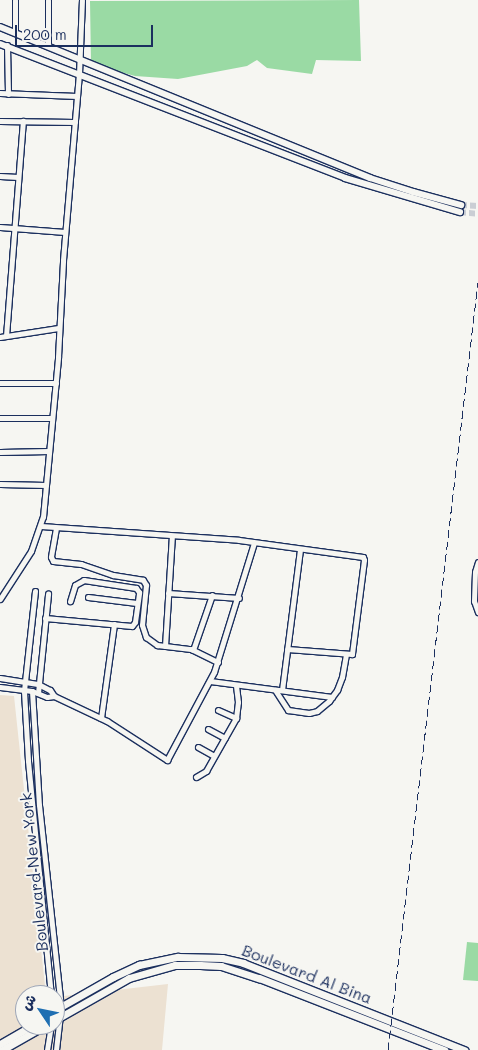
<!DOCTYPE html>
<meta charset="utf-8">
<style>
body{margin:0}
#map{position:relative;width:478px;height:1050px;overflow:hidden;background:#f6f6f2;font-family:Mali,"Playpen Sans Arabic",sans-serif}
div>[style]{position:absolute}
.built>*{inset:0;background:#ece1d2}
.green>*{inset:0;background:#9adaa4}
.tertiary-tunnel>*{height:6px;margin-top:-3px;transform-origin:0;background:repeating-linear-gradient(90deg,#caced4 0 6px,transparent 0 9px)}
.roads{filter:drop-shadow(1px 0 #1b2f5e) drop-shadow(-1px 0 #1b2f5e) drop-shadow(0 1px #1b2f5e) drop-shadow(0 -1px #1b2f5e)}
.minor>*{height:5px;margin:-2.5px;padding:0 2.5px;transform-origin:2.5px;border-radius:2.5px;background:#f6f6f2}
.tertiary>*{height:6px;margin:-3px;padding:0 3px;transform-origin:3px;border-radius:3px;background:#f6f6f2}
.secondary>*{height:7px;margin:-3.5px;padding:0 3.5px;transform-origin:3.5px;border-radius:3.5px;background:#f6f6f2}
.rail>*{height:1px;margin-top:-0.5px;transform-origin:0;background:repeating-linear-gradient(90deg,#1b2f5e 0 8px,transparent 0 12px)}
span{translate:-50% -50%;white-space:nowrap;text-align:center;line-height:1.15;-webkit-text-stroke:4px #f6f6f2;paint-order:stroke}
.street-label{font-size:16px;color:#1b2f5e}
.north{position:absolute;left:15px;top:985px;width:50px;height:50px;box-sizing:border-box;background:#f6f6f2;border:1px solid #9ea6b7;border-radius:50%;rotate:304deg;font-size:14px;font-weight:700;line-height:20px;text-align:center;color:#1b2f5e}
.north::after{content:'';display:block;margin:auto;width:18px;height:22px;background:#1f6fb2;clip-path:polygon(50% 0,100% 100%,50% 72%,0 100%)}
.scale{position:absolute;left:15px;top:25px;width:138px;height:22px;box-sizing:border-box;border:2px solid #1b2f5e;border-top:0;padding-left:6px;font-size:15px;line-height:18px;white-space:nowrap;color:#1b2f5e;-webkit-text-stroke:4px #f6f6f2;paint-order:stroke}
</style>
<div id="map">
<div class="built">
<div style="clip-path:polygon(0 695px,14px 696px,46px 995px,25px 995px,25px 1025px,55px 1025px,55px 997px,168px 984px,162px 1050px,0 1050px)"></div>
</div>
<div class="green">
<div style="clip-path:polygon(359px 0,361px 61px,316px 60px,312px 74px,267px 68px,257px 60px,247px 66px,178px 79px,135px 76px,91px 64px,90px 1px)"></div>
<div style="clip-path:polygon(467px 942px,478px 943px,478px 981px,463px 980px)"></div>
</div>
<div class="tertiary-tunnel">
<div style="left:461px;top:205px;width:17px;rotate:3deg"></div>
<div style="left:460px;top:212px;width:18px;rotate:6deg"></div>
</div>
<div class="roads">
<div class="minor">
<div style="left:15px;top:0;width:32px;rotate:90deg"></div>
<div style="left:7px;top:45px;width:49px;rotate:88.8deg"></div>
<div style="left:48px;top:46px;width:46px;rotate:-90deg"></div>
<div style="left:0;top:93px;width:77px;rotate:2.2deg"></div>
<div style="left:0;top:121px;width:75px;rotate:0.8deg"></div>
<div style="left:0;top:176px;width:18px;rotate:3deg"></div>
<div style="left:0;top:227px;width:65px;rotate:4.4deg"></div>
<div style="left:6px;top:336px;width:216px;rotate:-85.5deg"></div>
<div style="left:0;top:337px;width:59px;rotate:-8.8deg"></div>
<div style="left:0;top:383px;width:56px"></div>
<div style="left:0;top:418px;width:52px"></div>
<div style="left:0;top:452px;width:49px;rotate:-1.2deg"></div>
<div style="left:0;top:484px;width:46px;rotate:1.2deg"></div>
<div style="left:41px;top:526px;width:198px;rotate:4deg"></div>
<div style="left:239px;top:540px;width:125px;rotate:7.8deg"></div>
<div style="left:363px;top:557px;width:3px;rotate:72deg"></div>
<div style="left:364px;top:560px;width:95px;rotate:97.3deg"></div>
<div style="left:352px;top:654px;width:65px;rotate:-175.6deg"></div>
<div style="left:56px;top:528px;width:29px;rotate:100deg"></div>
<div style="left:51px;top:557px;width:4px;rotate:63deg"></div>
<div style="left:53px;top:561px;width:28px;rotate:6deg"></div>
<div style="left:81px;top:564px;width:34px;rotate:19deg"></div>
<div style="left:113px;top:575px;width:30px;rotate:9deg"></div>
<div style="left:143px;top:580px;width:6px;rotate:59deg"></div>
<div style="left:146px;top:585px;width:40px;rotate:95.7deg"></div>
<div style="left:142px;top:625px;width:13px;rotate:72deg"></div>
<div style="left:146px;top:637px;width:14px;rotate:36deg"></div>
<div style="left:157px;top:645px;width:34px;rotate:7deg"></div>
<div style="left:191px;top:649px;width:30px;rotate:26deg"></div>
<div style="left:478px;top:562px;width:10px;rotate:107deg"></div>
<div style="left:475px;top:572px;width:29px;rotate:92deg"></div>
<div style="left:474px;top:601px;width:12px;rotate:70deg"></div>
<div style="left:35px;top:591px;width:101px;rotate:96.3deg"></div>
<div style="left:24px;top:691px;width:70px;rotate:86.7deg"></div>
<div style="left:28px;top:761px;width:235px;rotate:84.4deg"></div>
<div style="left:168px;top:593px;width:71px;rotate:4deg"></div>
<div style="left:88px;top:597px;width:49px;rotate:7deg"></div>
<div style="left:0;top:599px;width:57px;rotate:-57.1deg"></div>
<div style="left:31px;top:551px;width:36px;rotate:-71deg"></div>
<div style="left:43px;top:517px;width:161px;rotate:-84.6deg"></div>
<div style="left:58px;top:357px;width:97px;rotate:-87deg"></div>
<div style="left:63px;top:260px;width:187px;rotate:-85.1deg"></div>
<div style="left:79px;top:74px;width:74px;rotate:-87.7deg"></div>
<div style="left:45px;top:618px;width:87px;rotate:5.3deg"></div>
<div style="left:132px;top:626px;width:5px;rotate:-53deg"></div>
<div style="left:135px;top:622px;width:30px;rotate:-82deg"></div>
<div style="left:139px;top:592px;width:5px;rotate:-127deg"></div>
<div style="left:136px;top:588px;width:53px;rotate:-171.3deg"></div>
<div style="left:84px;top:580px;width:10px;rotate:151deg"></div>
<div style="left:75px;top:585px;width:17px;rotate:107deg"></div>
<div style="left:165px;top:646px;width:110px;rotate:-86.4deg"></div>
<div style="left:193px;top:650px;width:58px;rotate:-70.9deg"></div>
<div style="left:0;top:678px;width:38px;rotate:9deg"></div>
<div style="left:38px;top:684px;width:13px;rotate:27deg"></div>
<div style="left:50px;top:690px;width:7px;rotate:56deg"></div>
<div style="left:210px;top:681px;width:123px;rotate:7.5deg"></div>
<div style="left:0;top:687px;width:32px;rotate:7deg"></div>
<div style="left:32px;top:691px;width:16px;rotate:22deg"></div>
<div style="left:47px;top:697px;width:7px;rotate:-8deg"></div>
<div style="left:54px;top:696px;width:59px;rotate:25.3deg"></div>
<div style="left:107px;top:721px;width:72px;rotate:33deg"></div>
<div style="left:167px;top:760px;width:100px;rotate:-61.9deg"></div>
<div style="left:214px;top:672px;width:135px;rotate:-72.8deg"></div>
<div style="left:275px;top:690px;width:24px;rotate:57deg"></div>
<div style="left:288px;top:710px;width:21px;rotate:8deg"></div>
<div style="left:309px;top:713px;width:8px;rotate:-14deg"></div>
<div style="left:317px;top:711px;width:16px;rotate:-40deg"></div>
<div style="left:329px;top:701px;width:14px;rotate:-54deg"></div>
<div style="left:337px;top:690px;width:14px;rotate:-69deg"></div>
<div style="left:342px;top:677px;width:23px;rotate:-80deg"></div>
<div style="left:282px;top:690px;width:142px;rotate:-82.7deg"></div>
<div style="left:32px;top:691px;width:114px;rotate:86.5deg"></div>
<div style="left:39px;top:805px;width:202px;rotate:83.8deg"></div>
<div style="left:61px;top:1006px;width:44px;rotate:96.5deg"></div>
<div style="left:38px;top:693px;width:100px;rotate:-84.2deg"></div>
<div style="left:218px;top:710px;width:20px;rotate:24deg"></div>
<div style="left:101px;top:718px;width:95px;rotate:-82.1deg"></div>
<div style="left:208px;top:729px;width:19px;rotate:28deg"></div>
<div style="left:198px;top:747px;width:18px;rotate:29deg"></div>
<div style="left:196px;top:777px;width:12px;rotate:-31deg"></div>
<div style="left:206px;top:771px;width:61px;rotate:-60.5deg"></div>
<div style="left:236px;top:718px;width:16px;rotate:-83deg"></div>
<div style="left:238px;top:702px;width:17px;rotate:-97deg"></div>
<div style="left:47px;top:1050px;width:25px;rotate:-81deg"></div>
</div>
<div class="tertiary">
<div style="left:0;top:27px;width:400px;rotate:22.2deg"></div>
<div style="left:370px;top:178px;width:45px;rotate:18deg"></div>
<div style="left:413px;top:192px;width:50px;rotate:15.2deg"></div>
<div style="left:0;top:44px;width:370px;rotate:21.2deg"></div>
<div style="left:345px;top:178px;width:120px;rotate:16.5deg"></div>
</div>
<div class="secondary">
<div style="left:55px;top:1010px;width:67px;rotate:-29.6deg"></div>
<div style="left:113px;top:977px;width:29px;rotate:-25deg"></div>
<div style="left:139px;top:965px;width:40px;rotate:-12deg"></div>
<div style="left:178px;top:957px;width:44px;rotate:1.3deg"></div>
<div style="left:222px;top:958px;width:22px;rotate:13deg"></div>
<div style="left:243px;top:963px;width:238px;rotate:21.5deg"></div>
<div style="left:55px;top:1020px;width:85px;rotate:-29.6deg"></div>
<div style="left:129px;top:978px;width:48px;rotate:-15.8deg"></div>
<div style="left:175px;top:965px;width:25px"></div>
<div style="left:200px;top:965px;width:21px;rotate:3deg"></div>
<div style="left:221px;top:966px;width:40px;rotate:18deg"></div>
<div style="left:259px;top:978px;width:199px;rotate:21.3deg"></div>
<div style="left:0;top:1044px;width:38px;rotate:-30deg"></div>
<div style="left:2px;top:1050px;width:51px;rotate:-29.6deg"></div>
</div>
</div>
<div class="rail">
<div style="left:388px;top:1050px;width:773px;rotate:-83.32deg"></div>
</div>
<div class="street-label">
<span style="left:34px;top:872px;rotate:-96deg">Boulevard New York</span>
<span style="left:307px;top:974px;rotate:21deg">Boulevard Al Bina</span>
</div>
<div class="north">ش</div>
<div class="scale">200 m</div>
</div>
